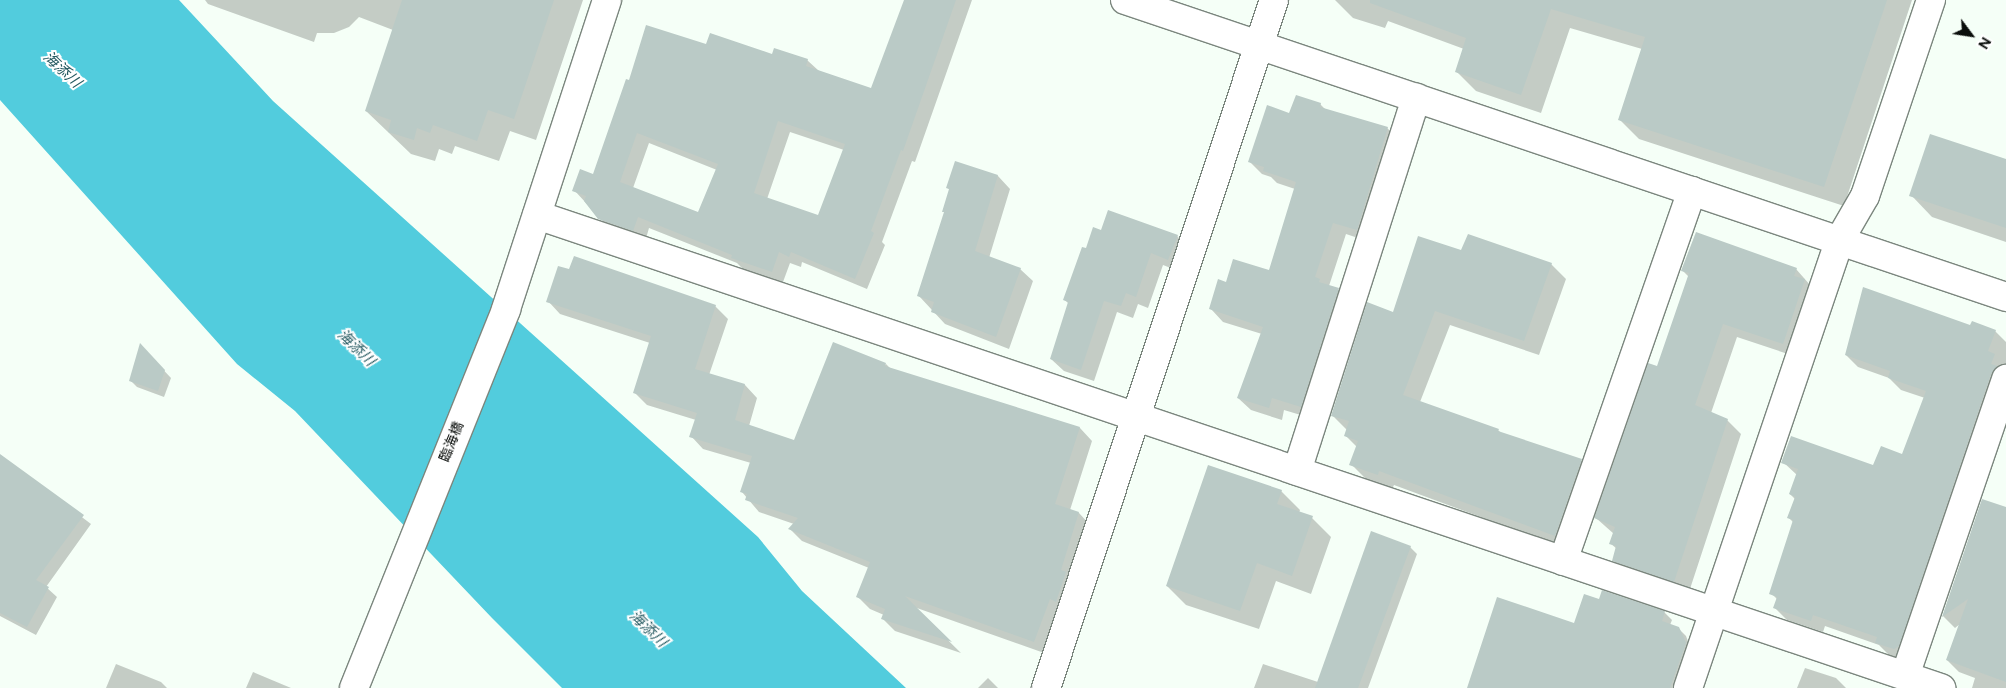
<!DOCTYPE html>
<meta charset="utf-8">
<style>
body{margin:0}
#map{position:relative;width:2006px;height:688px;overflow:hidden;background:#f5fff7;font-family:Figtree,"Noto Sans JP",sans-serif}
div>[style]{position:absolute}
.water>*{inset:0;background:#52ccdd}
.shadow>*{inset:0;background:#0003}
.building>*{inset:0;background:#bacac6}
.roads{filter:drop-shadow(1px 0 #7b867e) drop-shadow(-1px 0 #7b867e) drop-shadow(0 1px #7b867e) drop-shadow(0 -1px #7b867e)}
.street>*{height:28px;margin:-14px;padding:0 14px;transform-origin:14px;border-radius:14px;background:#fff}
.secondary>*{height:28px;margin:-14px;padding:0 14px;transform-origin:14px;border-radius:14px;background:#fff}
span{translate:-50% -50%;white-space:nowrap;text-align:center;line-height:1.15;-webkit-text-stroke:4px #fff;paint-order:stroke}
.street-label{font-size:14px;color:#0a0e0b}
.water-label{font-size:15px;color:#265a61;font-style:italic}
.north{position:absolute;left:1946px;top:10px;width:50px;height:50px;-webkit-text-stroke:4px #fff;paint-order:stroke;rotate:121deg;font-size:14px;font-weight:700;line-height:20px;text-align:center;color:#0a0e0b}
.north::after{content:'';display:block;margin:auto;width:18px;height:22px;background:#0a0e0b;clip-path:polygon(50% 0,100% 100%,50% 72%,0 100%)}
</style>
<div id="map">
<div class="water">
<div style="clip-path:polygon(0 0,179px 0,273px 101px,758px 537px,802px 591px,906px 688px,562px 688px,492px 618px,295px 411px,237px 364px,0 100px)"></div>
</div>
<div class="shadow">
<div style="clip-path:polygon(205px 0,583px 0,536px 140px,510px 131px,499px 161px,455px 146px,452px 154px,439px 149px,435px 161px,411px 154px,366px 111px,393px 30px,359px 17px,349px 27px,334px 33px,317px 33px,314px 42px,208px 4px)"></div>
<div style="clip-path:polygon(evenodd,920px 0,972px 0,915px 162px,912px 161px,882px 242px,885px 245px,867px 289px,802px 262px,801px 267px,790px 263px,783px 282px,744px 270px,737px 263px,649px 228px,645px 242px,611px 230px,574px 190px,594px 176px,630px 82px,707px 46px,807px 60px,819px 71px,872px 90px,920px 0,790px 132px,844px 150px,819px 217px,767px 199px,790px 132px,920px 0,649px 143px,717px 170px,699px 214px,633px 188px,649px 143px)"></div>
<div style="clip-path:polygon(1335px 0,1912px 0,1844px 206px,1639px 139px,1620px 120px,1642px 49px,1570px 28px,1541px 113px,1476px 91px,1456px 71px,1464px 49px,1388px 21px,1385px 28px,1353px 18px)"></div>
<div style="clip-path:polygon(1320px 104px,1326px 110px,1387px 128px,1400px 140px,1370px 242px,1346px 234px,1329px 286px,1338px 289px,1351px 302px,1314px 419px,1284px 410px,1282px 420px,1251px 410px,1238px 398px,1262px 334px,1223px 322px,1211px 309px,1227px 283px,1269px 272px,1295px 189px,1277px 183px,1271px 177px,1262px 174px,1249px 161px,1290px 114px)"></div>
<div style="clip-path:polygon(2006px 160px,2006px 242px,1932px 217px,1911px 195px)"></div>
<div style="clip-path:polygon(956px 163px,998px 176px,1010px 189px,989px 258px,1020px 269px,1033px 281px,1009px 349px,945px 324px,919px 296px,945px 213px,943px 211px,950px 190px,948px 188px)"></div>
<div style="clip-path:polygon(1102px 231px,1177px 236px,1189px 249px,1181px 272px,1163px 265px,1148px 308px,1138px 304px,1133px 318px,1117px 312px,1094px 381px,1064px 371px,1051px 359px,1069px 304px,1065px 300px,1086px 250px)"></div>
<div style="clip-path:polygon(1462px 252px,1551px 264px,1566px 279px,1539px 355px,1450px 325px,1420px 402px,1498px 430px,1502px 434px,1581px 460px,1596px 475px,1570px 550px,1394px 485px,1392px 489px,1366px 479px,1351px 464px,1357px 447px,1345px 435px,1347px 430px,1332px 415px,1394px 313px)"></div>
<div style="clip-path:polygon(1796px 269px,1818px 294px,1797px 357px,1737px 337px,1711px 413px,1727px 420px,1741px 434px,1688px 595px,1627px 574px,1613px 560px,1617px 549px,1610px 543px,1614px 534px,1596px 518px,1658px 368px,1689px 277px,1682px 270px)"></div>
<div style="clip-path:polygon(548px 301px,715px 306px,728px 319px,709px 375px,745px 385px,757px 398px,749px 426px,795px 441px,886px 364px,891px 369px,1080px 428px,1092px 441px,1070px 510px,1079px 513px,1091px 526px,1047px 654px,914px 607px,961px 653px,895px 631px,883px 619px,884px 615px,870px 609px,857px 596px,869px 568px,802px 541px,790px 529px,794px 524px,759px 512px,742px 492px,751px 463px,703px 449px,691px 436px,696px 420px,647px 405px,635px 393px,650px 343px,560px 314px)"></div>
<div style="clip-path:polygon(1971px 327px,1995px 331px,2006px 342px,2006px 382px,1907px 661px,1889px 655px,1879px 645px,1825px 626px,1823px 632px,1787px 620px,1775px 608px,1778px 600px,1771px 593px,1794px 523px,1788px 517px,1795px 499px,1790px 494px,1797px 475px,1783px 462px,1874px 467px,1903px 456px,1925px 398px,1901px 390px,1889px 378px,1858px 367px,1846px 355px)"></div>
<div style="clip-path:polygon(141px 346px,171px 378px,164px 397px,137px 387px,131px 381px)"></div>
<div style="clip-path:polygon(0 455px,91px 524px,46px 587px,57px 597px,36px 635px,0 616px)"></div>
<div style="clip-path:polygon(1281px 491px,1300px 510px,1299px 513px,1312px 518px,1331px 537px,1311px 594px,1276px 581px,1259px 629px,1186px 605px,1167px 586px)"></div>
<div style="clip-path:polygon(1982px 501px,2006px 508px,2006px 688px,1972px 688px,1975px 678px,1959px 672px,1947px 660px,1960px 624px,1955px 628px,1943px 616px)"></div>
<div style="clip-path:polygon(1410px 547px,1417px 554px,1368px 688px,1254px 688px,1263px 664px,1318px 682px)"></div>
<div style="clip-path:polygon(1600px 601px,1664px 612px,1672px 620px,1670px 625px,1678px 628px,1686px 636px,1692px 652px,1680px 688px,1468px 688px,1575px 624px)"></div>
<div style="clip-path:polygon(116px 664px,161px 682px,167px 688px,106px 688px)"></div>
<div style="clip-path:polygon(1805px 668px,1836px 678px,1846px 688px,1797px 688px)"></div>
<div style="clip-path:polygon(253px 672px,291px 688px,246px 688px)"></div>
<div style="clip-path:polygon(988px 678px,998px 688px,978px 688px)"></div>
</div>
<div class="building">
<div style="clip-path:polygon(402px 0,554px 0,514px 119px,488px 110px,477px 141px,433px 125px,430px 133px,417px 128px,414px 140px,388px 132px,391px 120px,365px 111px)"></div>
<div style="clip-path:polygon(evenodd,904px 0,956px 0,903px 151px,901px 150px,871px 231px,874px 233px,855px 279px,791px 252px,789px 257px,779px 252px,772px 272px,731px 258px,732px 255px,638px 217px,633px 231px,598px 219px,584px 201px,586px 196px,572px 191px,580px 169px,593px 174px,626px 79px,629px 80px,646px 25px,706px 44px,710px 33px,772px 54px,774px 48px,808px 59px,806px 66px,871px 88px,904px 0,778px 121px,845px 144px,818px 215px,754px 193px,778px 121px,904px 0,637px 133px,718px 164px,698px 212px,620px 182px,637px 133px)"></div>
<div style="clip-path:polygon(1370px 0,1887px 0,1824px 187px,1618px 120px,1645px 37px,1551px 9px,1521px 95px,1455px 72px,1466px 38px,1370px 3px)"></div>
<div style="clip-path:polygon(1296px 95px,1321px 103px,1320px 107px,1388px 127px,1357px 230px,1333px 223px,1315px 277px,1320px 279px,1319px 282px,1339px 288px,1301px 407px,1272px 398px,1269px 408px,1237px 398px,1263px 327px,1209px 309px,1218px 279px,1226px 282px,1233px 259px,1269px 270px,1296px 182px,1263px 171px,1264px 167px,1248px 162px,1267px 105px,1289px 113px)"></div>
<div style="clip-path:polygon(1930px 134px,2006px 159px,2006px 228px,1909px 196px)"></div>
<div style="clip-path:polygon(955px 161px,998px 175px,975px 251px,1021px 268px,996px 337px,931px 312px,934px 302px,917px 296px,944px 212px,942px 212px,949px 189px,946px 188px)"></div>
<div style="clip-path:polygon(1108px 210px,1178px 235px,1168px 260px,1151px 253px,1136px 297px,1126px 293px,1121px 306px,1104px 301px,1081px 370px,1050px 359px,1068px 302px,1063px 300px,1082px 247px,1086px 248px,1093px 227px,1101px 230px)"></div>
<div style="clip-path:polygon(1696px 232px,1797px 268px,1794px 276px,1805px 279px,1783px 344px,1723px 324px,1695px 405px,1728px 419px,1674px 582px,1612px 561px,1616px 546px,1609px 544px,1615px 527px,1594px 518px,1648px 363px,1657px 366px,1689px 273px,1681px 271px)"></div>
<div style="clip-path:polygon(1468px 234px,1552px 263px,1524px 341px,1435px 311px,1403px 395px,1499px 429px,1498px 431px,1582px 459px,1555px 536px,1379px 471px,1378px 475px,1349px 465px,1358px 441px,1344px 436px,1349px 421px,1331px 416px,1367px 302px,1393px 312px,1418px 236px,1461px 250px)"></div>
<div style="clip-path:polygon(574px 256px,716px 305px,695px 369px,745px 384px,735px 420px,794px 440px,833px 342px,886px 363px,885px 366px,1080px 427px,1055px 504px,1079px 512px,1061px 570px,1066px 572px,1056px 602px,1050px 599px,1034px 642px,905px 596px,952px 642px,881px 619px,885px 609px,856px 597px,870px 562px,788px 529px,798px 518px,745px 500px,747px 494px,740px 492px,752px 456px,689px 437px,697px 413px,633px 393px,651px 336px,546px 302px,558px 266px,569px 269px)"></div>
<div style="clip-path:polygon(1863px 287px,1970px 325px,1972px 321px,1996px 330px,1988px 351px,1995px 354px,1991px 364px,1997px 366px,1991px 374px,1899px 646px,1894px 649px,1875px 643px,1877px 637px,1813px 615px,1811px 621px,1773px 608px,1777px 597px,1769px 594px,1793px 520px,1787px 518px,1795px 497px,1789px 494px,1798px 469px,1781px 463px,1791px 436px,1873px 465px,1881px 446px,1902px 454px,1926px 391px,1888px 378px,1890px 371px,1845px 355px)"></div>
<div style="clip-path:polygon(140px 343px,165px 370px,158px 391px,129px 381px)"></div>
<div style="clip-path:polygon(0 454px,84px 515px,36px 580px,49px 587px,27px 627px,0 613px)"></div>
<div style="clip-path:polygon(1208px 465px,1282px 490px,1277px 504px,1313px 516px,1292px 576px,1257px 563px,1240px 611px,1166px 586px)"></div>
<div style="clip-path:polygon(1982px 499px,2006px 507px,2006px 682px,1946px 660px,1968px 599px,1942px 617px)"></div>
<div style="clip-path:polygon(1371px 531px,1411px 546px,1358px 688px,1315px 688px)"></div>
<div style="clip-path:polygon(1602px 590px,1665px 611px,1662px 621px,1679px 627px,1686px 643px,1670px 688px,1467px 688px,1497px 597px,1574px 623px,1584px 594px,1599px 599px)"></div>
</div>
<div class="roads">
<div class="street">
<div style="left:537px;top:215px;width:1482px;rotate:18.62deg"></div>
<div style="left:1297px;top:471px;width:392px;rotate:-72.3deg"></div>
<div style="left:1563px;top:561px;width:392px;rotate:-70.8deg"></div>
<div style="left:1905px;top:676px;width:314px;rotate:-71.2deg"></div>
<div style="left:1046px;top:688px;width:725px;rotate:-71.67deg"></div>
<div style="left:1688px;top:688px;width:472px;rotate:-71.3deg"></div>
</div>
<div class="secondary">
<div style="left:1125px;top:0;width:930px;rotate:18.63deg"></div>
<div style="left:1839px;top:241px;width:52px;rotate:-60deg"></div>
<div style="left:1865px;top:196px;width:207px;rotate:-71.4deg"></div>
<div style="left:354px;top:688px;width:408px;rotate:-68.1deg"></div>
<div style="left:506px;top:309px;width:325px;rotate:-71.9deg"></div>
</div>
</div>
<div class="street-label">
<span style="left:452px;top:442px;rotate:-68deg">臨海橋</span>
</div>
<div class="water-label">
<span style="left:62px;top:70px;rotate:43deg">海添川</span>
<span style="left:356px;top:348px;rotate:44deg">海添川</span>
<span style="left:648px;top:629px;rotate:44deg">海添川</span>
</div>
<div class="north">N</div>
</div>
